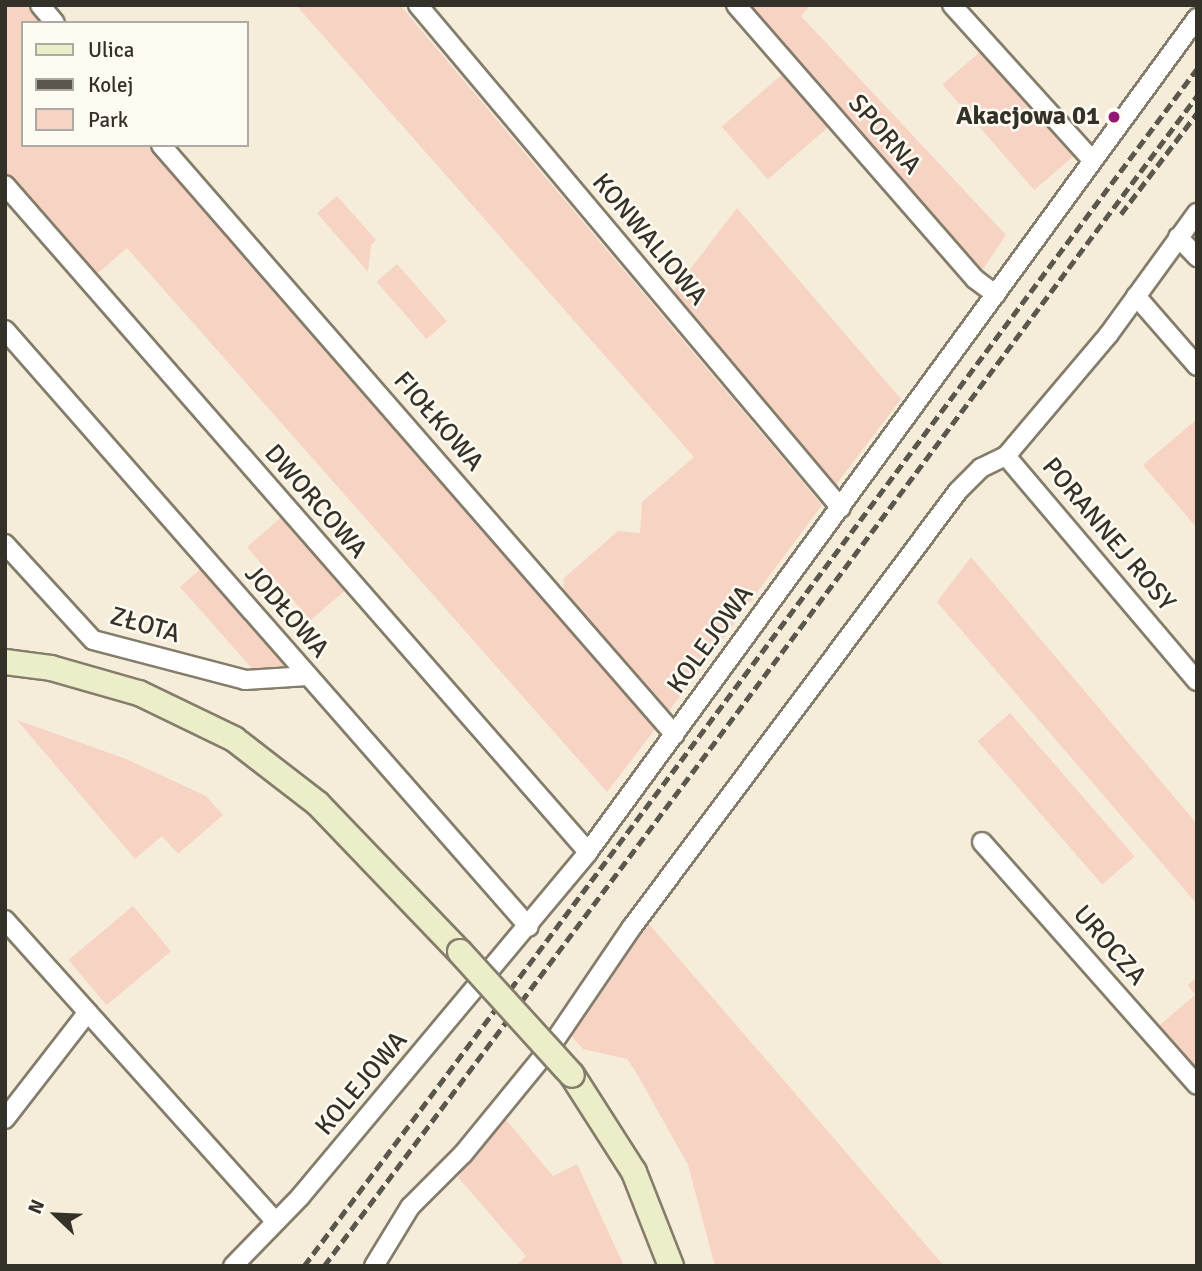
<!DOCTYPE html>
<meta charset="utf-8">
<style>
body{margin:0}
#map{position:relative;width:1202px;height:1271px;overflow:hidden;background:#f5edd9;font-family:Signika,sans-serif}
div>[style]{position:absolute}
.green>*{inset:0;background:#f7d3c3;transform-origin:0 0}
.roads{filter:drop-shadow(2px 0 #847d6b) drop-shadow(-2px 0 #847d6b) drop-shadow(0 2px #847d6b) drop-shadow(0 -2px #847d6b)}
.street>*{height:18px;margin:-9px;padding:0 9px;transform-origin:9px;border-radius:9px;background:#fff}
.secondary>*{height:24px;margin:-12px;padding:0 12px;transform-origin:12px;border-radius:12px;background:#ecedc9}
.rail>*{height:5px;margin-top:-2.5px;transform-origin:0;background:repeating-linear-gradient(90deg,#5b574c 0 10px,transparent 0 15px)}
.bridges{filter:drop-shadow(2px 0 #847d6b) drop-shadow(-2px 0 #847d6b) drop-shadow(0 2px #847d6b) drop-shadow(0 -2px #847d6b)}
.secondary-bridge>*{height:24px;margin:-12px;padding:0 12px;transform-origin:12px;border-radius:12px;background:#ecedc9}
.dots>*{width:19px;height:19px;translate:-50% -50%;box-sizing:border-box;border:4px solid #fefbf3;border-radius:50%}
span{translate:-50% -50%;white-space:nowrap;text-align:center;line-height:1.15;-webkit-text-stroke:5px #fefbf3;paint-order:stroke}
.poi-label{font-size:26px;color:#343129;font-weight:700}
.right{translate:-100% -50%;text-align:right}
.street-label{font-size:26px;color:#343129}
.frame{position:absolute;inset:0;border:7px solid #343129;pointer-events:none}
.legend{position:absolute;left:21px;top:21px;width:228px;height:126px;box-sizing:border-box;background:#fefbf3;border:2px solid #adaaa2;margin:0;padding:9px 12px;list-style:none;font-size:21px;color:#343129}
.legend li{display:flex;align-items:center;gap:14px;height:35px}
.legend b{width:35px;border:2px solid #adaaa2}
.north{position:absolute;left:21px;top:1180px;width:70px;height:70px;-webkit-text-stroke:5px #fefbf3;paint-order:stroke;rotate:293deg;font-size:19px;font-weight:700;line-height:28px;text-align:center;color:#343129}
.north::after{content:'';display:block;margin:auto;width:24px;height:32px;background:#343129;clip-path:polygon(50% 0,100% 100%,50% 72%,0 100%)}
</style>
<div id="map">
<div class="green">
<div style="clip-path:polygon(5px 5px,25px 5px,40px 23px,23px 23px,23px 145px,148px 145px,656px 728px,607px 792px,127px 248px,91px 279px,5px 179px)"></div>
<div style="clip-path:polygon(296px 5px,400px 5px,822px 505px,669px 711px,563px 590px,564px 578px,618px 531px,640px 533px,642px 502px,694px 457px)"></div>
<div style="clip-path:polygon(741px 5px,806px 5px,808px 8px,801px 16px,1006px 235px,979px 275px)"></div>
<div style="left:981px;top:51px;width:140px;height:51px;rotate:49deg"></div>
<div style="left:786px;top:71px;width:70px;height:85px;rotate:49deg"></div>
<div style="clip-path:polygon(337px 196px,376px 240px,371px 245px,368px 272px,317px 213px)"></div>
<div style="clip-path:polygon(737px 208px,901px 399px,835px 486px,672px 293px)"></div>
<div style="left:397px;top:264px;width:76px;height:27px;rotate:49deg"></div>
<div style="clip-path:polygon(1197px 419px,1197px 528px,1143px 465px)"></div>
<div style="left:284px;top:515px;width:97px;height:49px;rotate:49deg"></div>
<div style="clip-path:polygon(971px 557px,1197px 824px,1197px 904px,937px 602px)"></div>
<div style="clip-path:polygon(205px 565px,298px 671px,256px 673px,180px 587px)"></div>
<div style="left:1010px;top:713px;width:190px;height:43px;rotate:49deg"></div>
<div style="clip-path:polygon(17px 720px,126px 759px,206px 796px,223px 815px,178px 854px,162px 836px,135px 859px)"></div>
<div style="left:133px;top:906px;width:59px;height:84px;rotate:50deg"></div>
<div style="clip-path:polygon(649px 924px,944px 1266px,715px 1266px,688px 1165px,636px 1072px,627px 1059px,583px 1049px,567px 1031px)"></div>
<div style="clip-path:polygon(1197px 977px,1197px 1074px,1154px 1030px,1195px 995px,1188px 985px)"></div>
<div style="clip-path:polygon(503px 1116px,553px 1176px,577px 1164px,624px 1266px,516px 1266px,526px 1256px,458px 1177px)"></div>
</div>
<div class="roads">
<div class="street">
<div style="left:40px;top:5px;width:23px;rotate:50deg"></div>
<div style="left:418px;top:5px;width:657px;rotate:49.94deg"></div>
<div style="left:736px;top:5px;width:364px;rotate:48.9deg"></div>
<div style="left:975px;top:279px;width:26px;rotate:37deg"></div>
<div style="left:952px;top:5px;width:207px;rotate:47.9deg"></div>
<div style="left:161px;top:145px;width:782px;rotate:48.94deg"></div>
<div style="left:5px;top:185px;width:886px;rotate:48.84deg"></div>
<div style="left:1178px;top:237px;width:28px;rotate:46deg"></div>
<div style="left:1136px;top:296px;width:93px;rotate:48.9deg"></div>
<div style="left:5px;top:330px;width:794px;rotate:48.73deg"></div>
<div style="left:1006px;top:456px;width:295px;rotate:49.7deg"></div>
<div style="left:5px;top:544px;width:130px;rotate:47.5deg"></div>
<div style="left:93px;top:640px;width:157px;rotate:14.7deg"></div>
<div style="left:245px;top:680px;width:63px;rotate:-3.6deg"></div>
<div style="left:982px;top:842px;width:324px;rotate:48.5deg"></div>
<div style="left:5px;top:920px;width:402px;rotate:48.1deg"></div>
<div style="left:5px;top:1119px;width:135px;rotate:-52.2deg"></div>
<div style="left:233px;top:1266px;width:96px;rotate:-45.8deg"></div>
<div style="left:300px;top:1197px;width:449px;rotate:-50.1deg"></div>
<div style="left:588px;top:852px;width:1033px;rotate:-53.86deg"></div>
<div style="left:374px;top:1266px;width:69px;rotate:-58.6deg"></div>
<div style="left:410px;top:1207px;width:75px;rotate:-45deg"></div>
<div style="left:463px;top:1154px;width:136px;rotate:-50.7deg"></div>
<div style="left:549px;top:1049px;width:148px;rotate:-55.8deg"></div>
<div style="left:632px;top:927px;width:544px;rotate:-53.21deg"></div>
<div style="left:958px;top:491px;width:33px;rotate:-45deg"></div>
<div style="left:981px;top:468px;width:28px;rotate:-26deg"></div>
<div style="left:1006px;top:456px;width:160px;rotate:-49.8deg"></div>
<div style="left:1109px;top:334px;width:150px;rotate:-54deg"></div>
</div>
<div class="secondary">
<div style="left:5px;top:662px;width:46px;rotate:7.4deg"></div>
<div style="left:51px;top:668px;width:91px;rotate:15.9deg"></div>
<div style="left:139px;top:693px;width:106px;rotate:25.8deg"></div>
<div style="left:234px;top:739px;width:106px;rotate:37.7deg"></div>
<div style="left:318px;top:804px;width:205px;rotate:46.2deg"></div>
<div style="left:572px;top:1075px;width:115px;rotate:57.4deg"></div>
<div style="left:634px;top:1172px;width:101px;rotate:68.5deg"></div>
</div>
</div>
<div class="rail">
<div style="left:1121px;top:214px;width:126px;rotate:-53deg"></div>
<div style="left:304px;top:1266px;width:1493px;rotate:-53.28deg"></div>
<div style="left:324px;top:1266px;width:1460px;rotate:-53.27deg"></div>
</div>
<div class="bridges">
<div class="secondary-bridge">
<div style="left:460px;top:952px;width:166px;rotate:47.7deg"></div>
</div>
</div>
<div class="dots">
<div style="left:1114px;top:117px;background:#911875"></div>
</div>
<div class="poi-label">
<span class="right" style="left:1100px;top:117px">Akacjowa 01</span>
</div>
<div class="street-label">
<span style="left:884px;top:135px;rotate:49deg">SPORNA</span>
<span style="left:649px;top:240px;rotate:50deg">KONWALIOWA</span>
<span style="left:438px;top:422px;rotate:49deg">FIOŁKOWA</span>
<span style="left:315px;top:502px;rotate:49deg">DWORCOWA</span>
<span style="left:1108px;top:535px;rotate:50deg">PORANNEJ ROSY</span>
<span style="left:286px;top:612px;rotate:49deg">JODŁOWA</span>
<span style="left:145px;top:626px;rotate:16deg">ZŁOTA</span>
<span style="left:711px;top:640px;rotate:-54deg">KOLEJOWA</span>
<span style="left:1109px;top:946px;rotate:49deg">UROCZA</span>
<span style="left:362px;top:1084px;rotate:-50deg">KOLEJOWA</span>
</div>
<div class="frame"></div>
<ul class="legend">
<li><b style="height:9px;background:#ecedc9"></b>Ulica</li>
<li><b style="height:9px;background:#5b574c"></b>Kolej</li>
<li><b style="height:19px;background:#f7d3c3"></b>Park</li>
</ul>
<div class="north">N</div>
</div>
